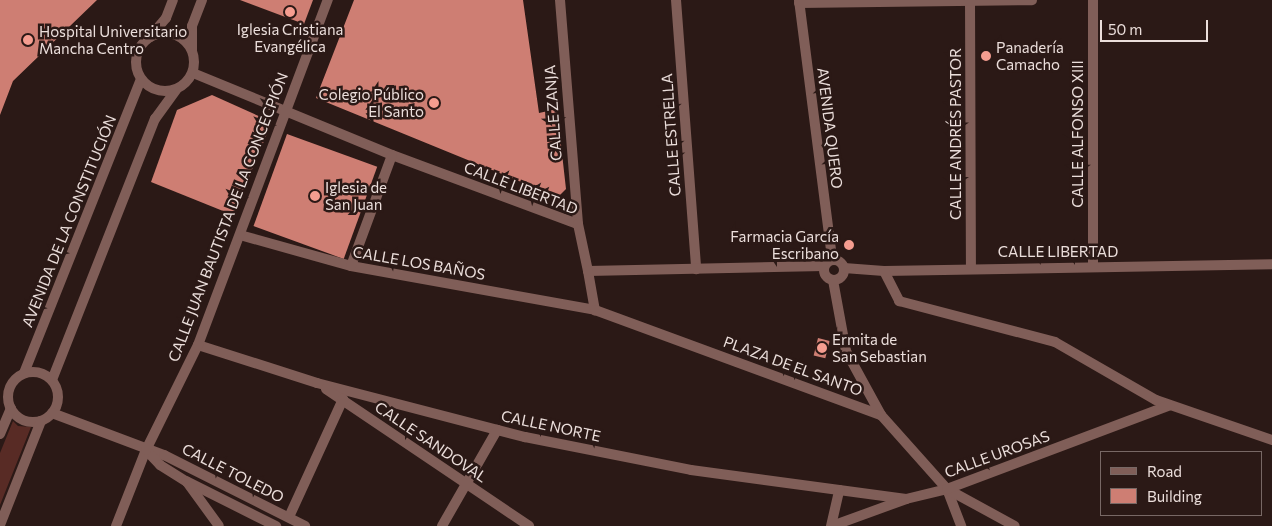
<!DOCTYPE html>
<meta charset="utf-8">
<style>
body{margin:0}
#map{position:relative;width:1272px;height:526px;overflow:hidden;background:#2b1916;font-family:Commissioner,sans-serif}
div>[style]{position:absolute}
.green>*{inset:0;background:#582b25}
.building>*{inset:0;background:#ce7e73;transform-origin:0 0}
.street>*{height:10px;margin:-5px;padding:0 5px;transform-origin:5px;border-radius:5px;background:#805e58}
.street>.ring{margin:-5px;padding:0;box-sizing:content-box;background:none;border:10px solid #805e58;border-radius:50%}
.dots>*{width:14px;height:14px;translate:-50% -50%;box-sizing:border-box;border:2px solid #2b1916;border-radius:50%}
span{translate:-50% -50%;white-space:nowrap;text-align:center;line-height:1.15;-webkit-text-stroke:5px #2b1916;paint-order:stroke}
.poi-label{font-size:15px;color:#ebdedb}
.left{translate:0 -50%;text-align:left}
.right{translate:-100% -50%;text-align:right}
.street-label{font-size:15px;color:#ebdedb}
.legend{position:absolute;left:1100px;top:451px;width:162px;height:65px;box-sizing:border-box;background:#2b1916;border:1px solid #786865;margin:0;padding:6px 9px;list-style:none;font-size:15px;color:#ebdedb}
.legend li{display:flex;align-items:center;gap:10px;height:25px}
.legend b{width:25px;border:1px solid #786865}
.scale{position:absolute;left:1100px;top:20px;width:108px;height:22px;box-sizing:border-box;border:2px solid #ebdedb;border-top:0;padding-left:6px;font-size:15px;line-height:18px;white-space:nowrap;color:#ebdedb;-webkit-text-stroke:4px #2b1916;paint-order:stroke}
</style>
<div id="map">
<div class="green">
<div style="clip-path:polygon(13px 421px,18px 426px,31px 427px,0 505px,0 453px)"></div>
</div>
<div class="building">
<div style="clip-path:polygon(0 0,97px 0,13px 81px,0 115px)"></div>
<div style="clip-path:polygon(240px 0,313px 0,304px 24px)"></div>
<div style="clip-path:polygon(354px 0,523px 0,539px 113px,557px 109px,566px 189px,558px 197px,316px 98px)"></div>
<div style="clip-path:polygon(212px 95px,272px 122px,233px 215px,151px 182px,177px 110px)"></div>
<div style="left:287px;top:134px;width:96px;height:98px;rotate:20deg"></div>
<div style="left:818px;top:338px;width:12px;height:18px;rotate:14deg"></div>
</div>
<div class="street">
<div style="left:560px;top:0;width:225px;rotate:85.4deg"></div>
<div style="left:676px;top:0;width:270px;rotate:85.7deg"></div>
<div style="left:799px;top:0;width:261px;rotate:82.7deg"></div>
<div style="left:970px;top:0;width:268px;rotate:89.8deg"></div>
<div style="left:1093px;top:0;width:267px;rotate:90deg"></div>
<div style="left:799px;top:3px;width:233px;rotate:-0.7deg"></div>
<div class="ring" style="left:136px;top:33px;width:48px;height:48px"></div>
<div style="left:150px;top:37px;width:25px;rotate:-50deg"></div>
<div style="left:166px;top:18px;width:19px;rotate:-69deg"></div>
<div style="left:192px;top:50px;width:24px;rotate:-90deg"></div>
<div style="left:192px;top:26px;width:28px;rotate:-69deg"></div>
<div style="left:193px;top:73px;width:215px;rotate:22.4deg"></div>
<div style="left:392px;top:155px;width:198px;rotate:20.4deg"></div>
<div style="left:578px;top:224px;width:48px;rotate:78deg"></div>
<div style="left:588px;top:271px;width:236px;rotate:-1.2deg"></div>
<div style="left:240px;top:235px;width:115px;rotate:15.6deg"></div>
<div style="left:351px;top:266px;width:248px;rotate:10.2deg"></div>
<div class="ring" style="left:824px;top:260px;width:10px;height:10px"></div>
<div style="left:351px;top:266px;width:118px;rotate:-69.7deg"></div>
<div style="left:844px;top:268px;width:40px;rotate:4.3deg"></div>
<div style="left:884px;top:271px;width:388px;rotate:-1deg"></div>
<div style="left:588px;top:271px;width:40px;rotate:80deg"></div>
<div style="left:595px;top:310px;width:305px;rotate:20.2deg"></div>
<div style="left:881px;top:415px;width:73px;rotate:-118.7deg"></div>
<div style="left:846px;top:351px;width:72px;rotate:-100.4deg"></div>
<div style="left:884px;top:271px;width:34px;rotate:63deg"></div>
<div style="left:899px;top:301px;width:161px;rotate:14.7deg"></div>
<div style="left:1055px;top:342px;width:116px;rotate:29.9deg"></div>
<div style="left:1156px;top:400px;width:123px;rotate:19deg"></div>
<div style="left:198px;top:345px;width:125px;rotate:17.7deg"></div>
<div style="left:317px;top:383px;width:215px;rotate:14.6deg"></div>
<div style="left:525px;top:437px;width:169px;rotate:11.2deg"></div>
<div style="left:691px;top:470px;width:217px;rotate:7.7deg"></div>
<div class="ring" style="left:8px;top:372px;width:40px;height:40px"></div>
<div style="left:24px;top:373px;width:316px;rotate:-68.3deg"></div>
<div style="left:52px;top:380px;width:281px;rotate:-68.5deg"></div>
<div style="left:155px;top:119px;width:36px;rotate:-54deg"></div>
<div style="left:326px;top:389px;width:245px;rotate:34deg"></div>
<div style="left:52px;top:413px;width:120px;rotate:20.6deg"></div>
<div style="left:164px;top:455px;width:158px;rotate:26.7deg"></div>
<div style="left:881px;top:415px;width:99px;rotate:48.3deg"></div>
<div style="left:947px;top:489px;width:40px;rotate:69deg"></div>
<div style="left:0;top:434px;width:28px;rotate:-67deg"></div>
<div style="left:147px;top:451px;width:19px;rotate:47deg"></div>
<div style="left:160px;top:465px;width:31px;rotate:32deg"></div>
<div style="left:186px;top:481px;width:101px;rotate:26.6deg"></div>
<div style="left:187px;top:482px;width:54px;rotate:54deg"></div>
<div style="left:947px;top:489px;width:77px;rotate:28.6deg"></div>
<div style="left:289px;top:517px;width:130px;rotate:-65.4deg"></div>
<div style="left:0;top:525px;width:112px;rotate:-68.5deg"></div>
<div style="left:116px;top:526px;width:82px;rotate:-68.5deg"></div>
<div style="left:146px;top:450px;width:117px;rotate:-63.7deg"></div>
<div style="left:198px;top:345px;width:369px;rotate:-69.4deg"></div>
<div style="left:442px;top:526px;width:111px;rotate:-60.2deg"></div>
<div style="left:831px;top:526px;width:37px;rotate:-77deg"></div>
<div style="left:832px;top:526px;width:79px;rotate:-20deg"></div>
<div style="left:906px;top:499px;width:42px;rotate:-13.7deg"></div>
<div style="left:947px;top:489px;width:238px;rotate:-20.6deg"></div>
</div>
<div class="dots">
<div style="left:290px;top:12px;background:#f59d90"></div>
<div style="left:28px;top:40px;background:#f59d90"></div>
<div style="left:986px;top:56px;background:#f59d90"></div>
<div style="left:434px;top:103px;background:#f59d90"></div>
<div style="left:315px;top:196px;background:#f59d90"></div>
<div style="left:849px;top:245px;background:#f59d90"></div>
<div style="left:822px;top:348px;background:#f59d90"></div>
</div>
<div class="poi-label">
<span style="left:290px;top:38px">Iglesia Cristiana<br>Evangélica</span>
<span class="left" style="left:39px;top:40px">Hospital Universitario<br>Mancha Centro</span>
<span class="left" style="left:996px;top:56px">Panadería<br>Camacho</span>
<span class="right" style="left:424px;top:103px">Colegio Público<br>El Santo</span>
<span class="left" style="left:325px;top:196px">Iglesia de<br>San Juan</span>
<span class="right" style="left:839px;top:245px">Farmacia García<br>Escribano</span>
<span class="left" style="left:832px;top:348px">Ermita de<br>San Sebastian</span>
</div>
<div class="street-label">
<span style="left:553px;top:113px;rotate:-94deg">CALLE ZANJA</span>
<span style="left:830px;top:128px;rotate:83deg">AVENIDA QUERO</span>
<span style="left:956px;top:134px;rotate:-90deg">CALLE ANDRÉS PASTOR</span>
<span style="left:1078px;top:134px;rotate:-90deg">CALLE ALFONSO XIII</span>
<span style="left:671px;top:135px;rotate:-94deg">CALLE ESTRELLA</span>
<span style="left:521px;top:188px;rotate:21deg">CALLE LIBERTAD</span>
<span style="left:228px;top:217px;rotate:-69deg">CALLE JUAN BAUTISTA DE LA CONCECPIÓN</span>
<span style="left:69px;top:221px;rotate:-68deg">AVENIDA DE LA CONSTITUCIÓN</span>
<span style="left:1058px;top:252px">CALLE LIBERTAD</span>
<span style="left:419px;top:263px;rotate:10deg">CALLE LOS BAÑOS</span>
<span style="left:793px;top:366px;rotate:20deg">PLAZA DE EL SANTO</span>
<span style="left:551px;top:426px;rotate:12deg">CALLE NORTE</span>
<span style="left:431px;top:442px;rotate:34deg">CALLE SANDOVAL</span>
<span style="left:997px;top:454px;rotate:-20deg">CALLE UROSAS</span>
<span style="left:233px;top:473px;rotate:27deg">CALLE TOLEDO</span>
</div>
<ul class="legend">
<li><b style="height:6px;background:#805e58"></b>Road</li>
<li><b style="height:14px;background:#ce7e73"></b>Building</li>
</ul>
<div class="scale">50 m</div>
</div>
